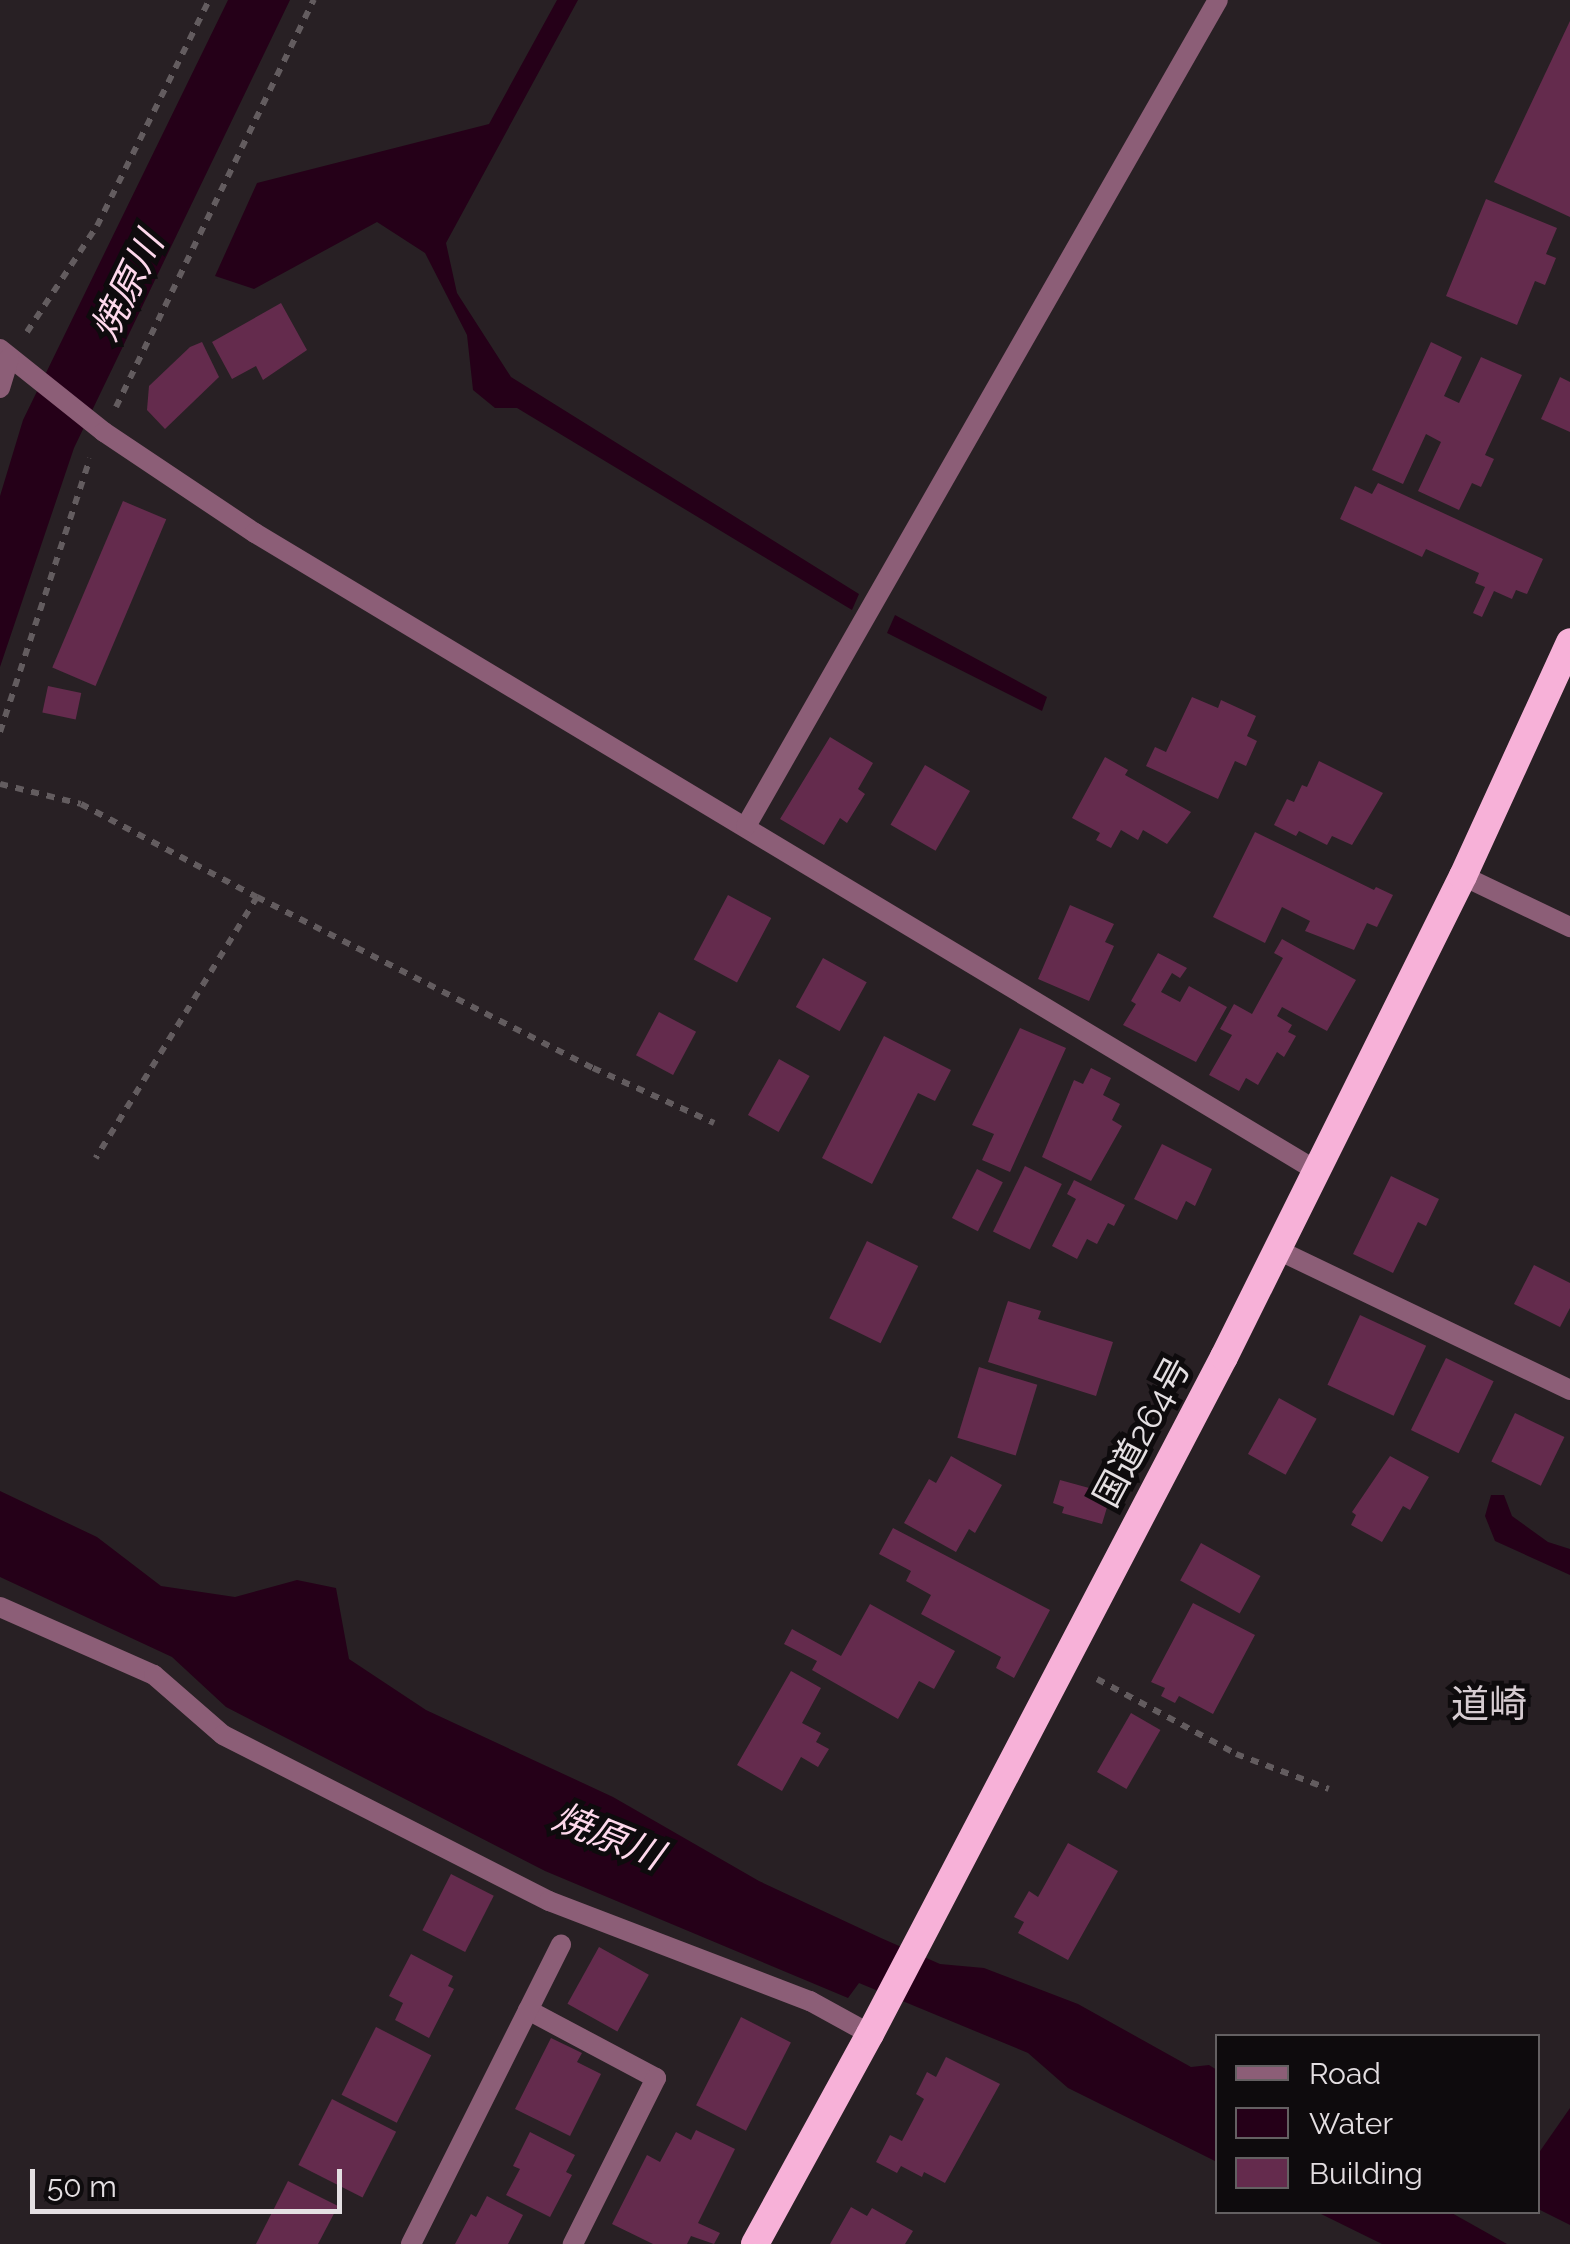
<!DOCTYPE html>
<meta charset="utf-8">
<style>
body{margin:0}
#map{position:relative;width:1570px;height:2244px;overflow:hidden;background:#282024;font-family:Raleway,"Noto Sans JP",sans-serif}
div>[style]{position:absolute}
.water>*{inset:0;background:#250018}
.building>*{inset:0;background:#642b4d;transform-origin:0 0}
.path>*{height:6px;margin-top:-3px;transform-origin:0;background:repeating-linear-gradient(90deg,#635c5f 0 8px,transparent 0 16px)}
.minor>*{height:20px;margin:-10px;padding:0 10px;transform-origin:10px;border-radius:10px;background:#8c5e77}
.trunk>*{height:28px;margin:-14px;padding:0 14px;transform-origin:14px;border-radius:14px;background:#f7b1d8}
span{translate:-50% -50%;white-space:nowrap;text-align:center;line-height:1.15;-webkit-text-stroke:10px #0e0b0d;paint-order:stroke}
.street-label{font-size:35px;color:#e4dfe2}
.water-label{font-size:38px;color:#fdd8eb;font-style:italic}
.neighbourhood-label{font-size:38px;color:#d6ccd1}
.legend{position:absolute;left:1215px;top:2034px;width:325px;height:180px;box-sizing:border-box;background:#0e0b0d;border:2px solid #646062;margin:0;padding:12px 18px;list-style:none;font-size:30px;color:#e4dfe2}
.legend li{display:flex;align-items:center;gap:20px;height:50px}
.legend b{width:50px;border:2px solid #646062}
.scale{position:absolute;left:30px;top:2169px;width:312px;height:45px;box-sizing:border-box;border:5px solid #e4dfe2;border-top:0;padding-left:12px;font-size:30px;line-height:35px;white-space:nowrap;color:#e4dfe2;-webkit-text-stroke:8px #0e0b0d;paint-order:stroke}
</style>
<div id="map">
<div class="water">
<div style="clip-path:polygon(228px 0,290px 0,74px 448px,0 667px,0 496px,23px 420px)"></div>
<div style="clip-path:polygon(557px 0,578px 0,446px 243px,457px 293px,511px 377px,859px 594px,852px 610px,517px 408px,495px 408px,473px 390px,467px 335px,425px 253px,377px 222px,254px 289px,215px 276px,257px 183px,489px 124px)"></div>
<div style="clip-path:polygon(895px 615px,1047px 697px,1042px 711px,887px 633px)"></div>
<div style="clip-path:polygon(0 1491px,97px 1537px,161px 1586px,235px 1597px,297px 1580px,336px 1588px,349px 1659px,426px 1710px,613px 1797px,759px 1881px,881px 1938px,940px 1964px,984px 1968px,1078px 2004px,1191px 2067px,1209px 2065px,1217px 2070px,1217px 2162px,1068px 2088px,1028px 2053px,859px 1983px,848px 1998px,545px 1871px,226px 1707px,172px 1657px,0 1577px)"></div>
<div style="clip-path:polygon(1491px 1495px,1504px 1495px,1512px 1516px,1548px 1542px,1570px 1549px,1570px 1575px,1495px 1541px,1485px 1516px)"></div>
<div style="clip-path:polygon(1570px 2108px,1570px 2225px,1538px 2209px,1538px 2154px)"></div>
<div style="clip-path:polygon(1317px 2212px,1450px 2212px,1507px 2244px,1382px 2244px)"></div>
</div>
<div class="building">
<div style="clip-path:polygon(1570px 21px,1570px 217px,1494px 182px)"></div>
<div style="clip-path:polygon(1486px 199px,1557px 228px,1546px 254px,1556px 258px,1545px 285px,1535px 281px,1517px 325px,1446px 296px)"></div>
<div style="clip-path:polygon(281px 303px,307px 350px,263px 380px,256px 366px,232px 379px,212px 342px)"></div>
<div style="clip-path:polygon(202px 342px,219px 377px,165px 429px,147px 410px,149px 386px,190px 347px)"></div>
<div style="clip-path:polygon(1431px 342px,1462px 357px,1444px 396px,1459px 403px,1481px 357px,1522px 375px,1485px 455px,1494px 459px,1481px 487px,1472px 483px,1459px 510px,1418px 491px,1441px 442px,1426px 434px,1403px 484px,1372px 470px)"></div>
<div style="clip-path:polygon(1560px 377px,1570px 382px,1570px 432px,1541px 419px)"></div>
<div style="clip-path:polygon(1378px 483px,1543px 559px,1527px 594px,1516px 590px,1512px 599px,1494px 591px,1482px 617px,1473px 613px,1485px 587px,1475px 583px,1479px 573px,1426px 549px,1422px 557px,1340px 519px,1355px 486px,1372px 494px)"></div>
<div style="left:123px;top:501px;width:47px;height:181px;rotate:23deg"></div>
<div style="left:48px;top:686px;width:34px;height:27px;rotate:12deg"></div>
<div style="clip-path:polygon(1192px 697px,1218px 708px,1221px 700px,1256px 716px,1247px 736px,1257px 741px,1246px 766px,1235px 761px,1218px 799px,1146px 766px,1155px 747px,1166px 752px)"></div>
<div style="clip-path:polygon(830px 737px,873px 763px,858px 789px,865px 794px,847px 823px,840px 818px,824px 845px,780px 819px)"></div>
<div style="clip-path:polygon(1105px 757px,1128px 770px,1125px 775px,1191px 812px,1167px 844px,1143px 830px,1138px 840px,1121px 830px,1111px 848px,1096px 840px,1100px 833px,1072px 818px)"></div>
<div style="clip-path:polygon(1319px 761px,1383px 793px,1352px 845px,1332px 836px,1327px 845px,1299px 831px,1296px 836px,1274px 825px,1287px 799px,1294px 802px,1302px 785px,1307px 787px)"></div>
<div style="left:925px;top:765px;width:52px;height:69px;rotate:30deg"></div>
<div style="clip-path:polygon(1255px 832px,1374px 890px,1376px 887px,1393px 895px,1377px 927px,1367px 923px,1354px 950px,1305px 931px,1310px 921px,1282px 907px,1265px 943px,1213px 917px)"></div>
<div style="left:728px;top:895px;width:49px;height:73px;rotate:28deg"></div>
<div style="clip-path:polygon(1070px 905px,1114px 924px,1105px 942px,1114px 946px,1089px 1001px,1038px 979px)"></div>
<div style="clip-path:polygon(1282px 939px,1356px 980px,1327px 1031px,1282px 1007px,1277px 1016px,1292px 1025px,1288px 1032px,1296px 1036px,1284px 1057px,1277px 1052px,1258px 1085px,1246px 1078px,1239px 1091px,1209px 1075px,1232px 1035px,1220px 1029px,1234px 1004px,1252px 1014px,1283px 958px,1274px 953px)"></div>
<div style="clip-path:polygon(1158px 953px,1187px 968px,1180px 978px,1172px 973px,1161px 992px,1180px 1002px,1189px 986px,1227px 1007px,1196px 1062px,1123px 1025px,1136px 1004px,1131px 1001px)"></div>
<div style="left:823px;top:958px;width:50px;height:56px;rotate:29deg"></div>
<div style="left:659px;top:1012px;width:42px;height:49px;rotate:28deg"></div>
<div style="clip-path:polygon(1020px 1028px,1066px 1048px,1010px 1172px,982px 1160px,994px 1134px,972px 1125px)"></div>
<div style="clip-path:polygon(884px 1036px,951px 1070px,935px 1101px,918px 1093px,872px 1184px,822px 1158px)"></div>
<div style="left:779px;top:1059px;width:35px;height:64px;rotate:29deg"></div>
<div style="clip-path:polygon(1091px 1068px,1111px 1078px,1103px 1095px,1120px 1104px,1112px 1120px,1122px 1126px,1091px 1181px,1042px 1157px,1074px 1080px,1083px 1084px)"></div>
<div style="clip-path:polygon(1162px 1144px,1212px 1169px,1195px 1206px,1186px 1201px,1177px 1220px,1134px 1199px)"></div>
<div style="left:1025px;top:1166px;width:41px;height:73px;rotate:26deg"></div>
<div style="left:977px;top:1169px;width:29px;height:55px;rotate:27deg"></div>
<div style="clip-path:polygon(1391px 1176px,1439px 1199px,1426px 1226px,1418px 1222px,1393px 1273px,1353px 1254px)"></div>
<div style="clip-path:polygon(1074px 1180px,1125px 1205px,1114px 1226px,1108px 1223px,1097px 1244px,1087px 1239px,1077px 1259px,1052px 1246px,1076px 1199px,1067px 1194px)"></div>
<div style="left:867px;top:1241px;width:57px;height:86px;rotate:26deg"></div>
<div style="clip-path:polygon(1534px 1265px,1570px 1283px,1570px 1308px,1560px 1327px,1514px 1304px)"></div>
<div style="clip-path:polygon(1008px 1301px,1041px 1311px,1038px 1319px,1113px 1342px,1096px 1396px,988px 1362px)"></div>
<div style="left:1360px;top:1315px;width:73px;height:77px;rotate:25deg"></div>
<div style="left:1446px;top:1358px;width:53px;height:80px;rotate:26deg"></div>
<div style="left:979px;top:1367px;width:61px;height:74px;rotate:17deg"></div>
<div style="left:1279px;top:1398px;width:43px;height:64px;rotate:29deg"></div>
<div style="left:1515px;top:1413px;width:55px;height:54px;rotate:26deg"></div>
<div style="clip-path:polygon(951px 1456px,1002px 1485px,975px 1533px,969px 1529px,956px 1552px,904px 1523px,929px 1479px,936px 1483px)"></div>
<div style="clip-path:polygon(1390px 1456px,1429px 1477px,1410px 1510px,1403px 1506px,1382px 1542px,1351px 1525px,1356px 1515px,1352px 1512px)"></div>
<div style="clip-path:polygon(1060px 1480px,1111px 1494px,1102px 1524px,1062px 1513px,1064px 1507px,1053px 1503px)"></div>
<div style="clip-path:polygon(893px 1528px,1050px 1610px,1014px 1678px,996px 1668px,1001px 1657px,921px 1614px,931px 1595px,906px 1581px,911px 1571px,879px 1554px)"></div>
<div style="left:1201px;top:1543px;width:68px;height:43px;rotate:29deg"></div>
<div style="clip-path:polygon(1193px 1603px,1255px 1635px,1213px 1714px,1179px 1696px,1175px 1703px,1161px 1696px,1165px 1688px,1151px 1682px)"></div>
<div style="clip-path:polygon(870px 1604px,955px 1651px,934px 1689px,919px 1681px,898px 1719px,812px 1670px,817px 1661px,784px 1644px,792px 1629px,841px 1656px)"></div>
<div style="clip-path:polygon(791px 1671px,821px 1688px,802px 1723px,821px 1733px,816px 1742px,829px 1749px,818px 1767px,801px 1757px,782px 1791px,737px 1765px)"></div>
<div style="left:1131px;top:1713px;width:34px;height:68px;rotate:30deg"></div>
<div style="clip-path:polygon(1068px 1843px,1118px 1871px,1068px 1960px,1018px 1933px,1024px 1922px,1014px 1917px,1029px 1891px,1038px 1897px)"></div>
<div style="left:451px;top:1874px;width:48px;height:63px;rotate:27deg"></div>
<div style="left:599px;top:1947px;width:57px;height:65px;rotate:29deg"></div>
<div style="clip-path:polygon(411px 1954px,453px 1976px,448px 1986px,454px 1989px,429px 2038px,395px 2020px,403px 2003px,389px 1996px)"></div>
<div style="left:741px;top:2017px;width:56px;height:99px;rotate:27deg"></div>
<div style="left:376px;top:2027px;width:62px;height:76px;rotate:27deg"></div>
<div style="clip-path:polygon(551px 2038px,582px 2053px,577px 2062px,601px 2074px,570px 2136px,515px 2109px)"></div>
<div style="clip-path:polygon(946px 2057px,1000px 2084px,945px 2183px,924px 2172px,922px 2177px,901px 2166px,897px 2173px,876px 2162px,890px 2135px,902px 2141px,924px 2099px,916px 2094px,927px 2072px,936px 2077px)"></div>
<div style="left:332px;top:2099px;width:72px;height:74px;rotate:27deg"></div>
<div style="clip-path:polygon(696px 2130px,735px 2149px,698px 2223px,720px 2233px,714px 2244px,691px 2236px,687px 2244px,653px 2244px,612px 2224px,647px 2155px,660px 2162px,676px 2132px,691px 2140px)"></div>
<div style="clip-path:polygon(530px 2132px,575px 2155px,566px 2172px,572px 2175px,550px 2217px,506px 2195px,520px 2169px,513px 2166px)"></div>
<div style="clip-path:polygon(288px 2181px,338px 2206px,318px 2244px,256px 2244px)"></div>
<div style="clip-path:polygon(487px 2196px,523px 2215px,508px 2244px,455px 2244px,471px 2214px,476px 2217px)"></div>
<div style="clip-path:polygon(851px 2207px,867px 2216px,872px 2208px,913px 2231px,905px 2244px,830px 2244px)"></div>
</div>
<div class="path">
<div style="left:27px;top:332px;width:127px;rotate:-56.6deg"></div>
<div style="left:97px;top:226px;width:252px;rotate:-63.6deg"></div>
<div style="left:116px;top:407px;width:453px;rotate:-64.1deg"></div>
<div style="left:0;top:732px;width:288px;rotate:-71.8deg"></div>
<div style="left:0;top:784px;width:83px;rotate:13.9deg"></div>
<div style="left:81px;top:804px;width:199px;rotate:27.9deg"></div>
<div style="left:257px;top:897px;width:307px;rotate:121.7deg"></div>
<div style="left:257px;top:897px;width:377px;rotate:27deg"></div>
<div style="left:593px;top:1068px;width:133px;rotate:24.4deg"></div>
<div style="left:1097px;top:1679px;width:158px;rotate:28.3deg"></div>
<div style="left:1236px;top:1754px;width:99px;rotate:20.6deg"></div>
</div>
<div class="minor">
<div style="left:0;top:349px;width:133px;rotate:38.6deg"></div>
<div style="left:104px;top:432px;width:182px;rotate:33.8deg"></div>
<div style="left:255px;top:533px;width:1239px;rotate:31deg"></div>
<div style="left:0;top:388px;width:31px;rotate:-73deg"></div>
<div style="left:746px;top:826px;width:951px;rotate:-60.26deg"></div>
<div style="left:1463px;top:876px;width:119px;rotate:25.5deg"></div>
<div style="left:1278px;top:1250px;width:324px;rotate:25.6deg"></div>
<div style="left:0;top:1607px;width:168px;rotate:23.8deg"></div>
<div style="left:154px;top:1675px;width:91px;rotate:41deg"></div>
<div style="left:223px;top:1735px;width:366px;rotate:27deg"></div>
<div style="left:549px;top:1901px;width:280px;rotate:21deg"></div>
<div style="left:810px;top:2001px;width:68px;rotate:28.8deg"></div>
<div style="left:528px;top:2010px;width:145px;rotate:28deg"></div>
<div style="left:656px;top:2078px;width:186px;rotate:116.6deg"></div>
<div style="left:411px;top:2244px;width:335px;rotate:-63.4deg"></div>
</div>
<div class="trunk">
<div style="left:755px;top:2244px;width:239px;rotate:-61.3deg"></div>
<div style="left:870px;top:2034px;width:764px;rotate:-62.4deg"></div>
<div style="left:1224px;top:1357px;width:537px;rotate:-63.58deg"></div>
<div style="left:1463px;top:876px;width:257px;rotate:-65.4deg"></div>
</div>
<div class="street-label">
<span style="left:1142px;top:1432px;rotate:-62deg">国道264号</span>
</div>
<div class="water-label">
<span style="left:127px;top:286px;rotate:-64deg">焼原川</span>
<span style="left:608px;top:1836px;rotate:22deg">焼原川</span>
</div>
<div class="neighbourhood-label">
<span style="left:1489px;top:1704px">道崎</span>
</div>
<ul class="legend">
<li><b style="height:12px;background:#8c5e77"></b>Road</li>
<li><b style="height:28px;background:#250018"></b>Water</li>
<li><b style="height:28px;background:#642b4d"></b>Building</li>
</ul>
<div class="scale">50 m</div>
</div>
